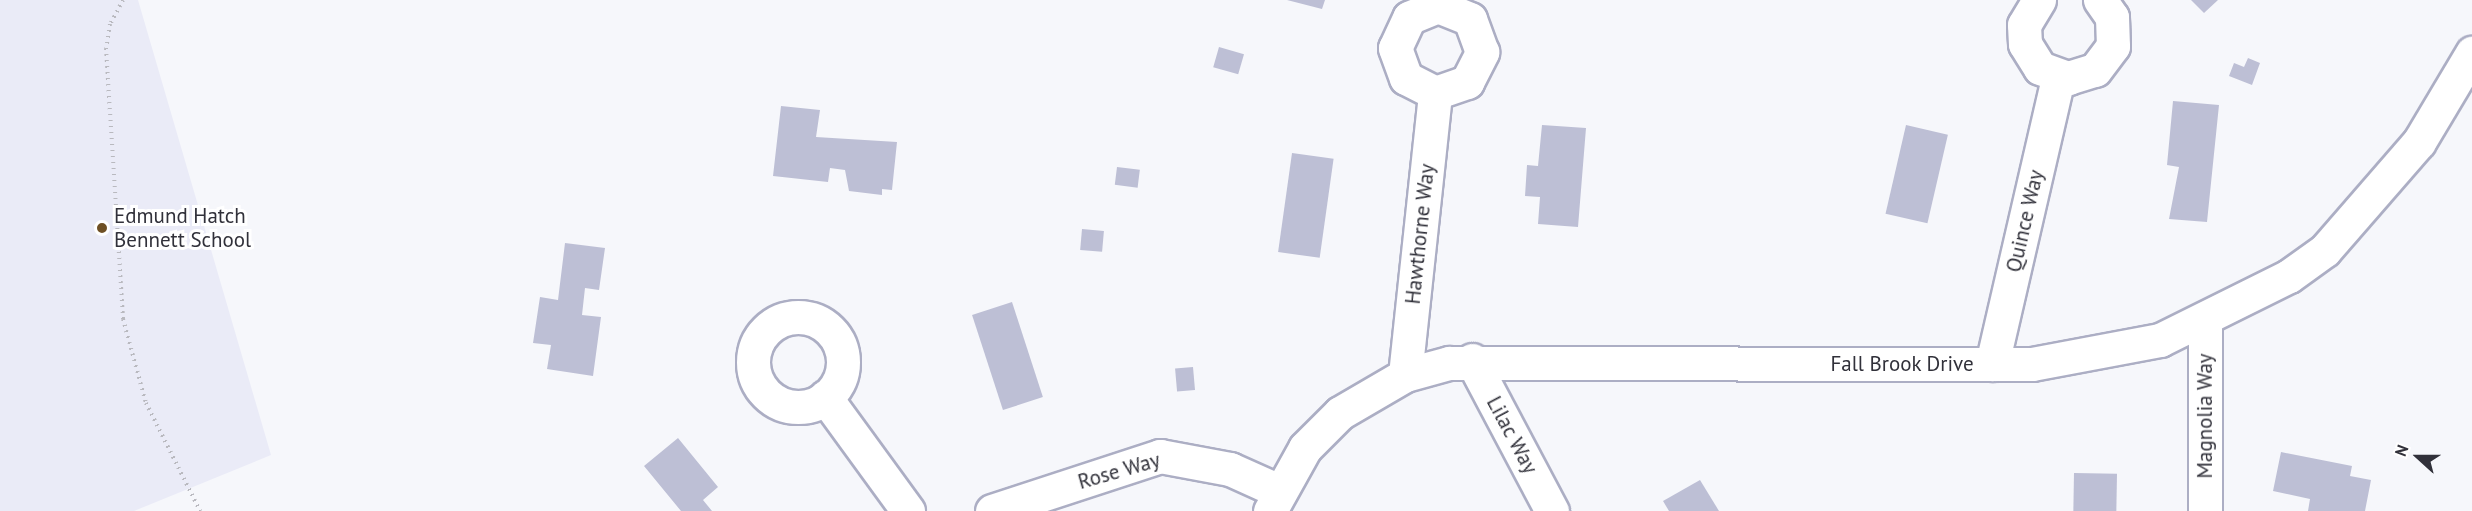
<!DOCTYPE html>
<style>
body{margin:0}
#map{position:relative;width:2472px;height:511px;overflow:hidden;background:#f6f7fb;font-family:"PT Sans",sans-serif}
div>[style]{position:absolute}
.built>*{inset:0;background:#eaebf7}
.building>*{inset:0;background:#bdbfd5;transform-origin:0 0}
.path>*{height:4px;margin-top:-2px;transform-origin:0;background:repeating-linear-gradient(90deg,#b9b9bf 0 1.5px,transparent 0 6px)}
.roads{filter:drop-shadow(2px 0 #acaec4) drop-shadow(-2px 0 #acaec4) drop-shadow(0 2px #acaec4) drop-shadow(0 -2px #acaec4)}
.street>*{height:33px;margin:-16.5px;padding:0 16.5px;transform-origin:16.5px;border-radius:16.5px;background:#fff}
.street>.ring{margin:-16.5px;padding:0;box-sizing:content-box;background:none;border:33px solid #fff;border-radius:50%}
.dots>*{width:16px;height:16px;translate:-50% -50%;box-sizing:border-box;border:3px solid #fff;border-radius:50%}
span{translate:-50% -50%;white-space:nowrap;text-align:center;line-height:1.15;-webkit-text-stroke:6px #fff;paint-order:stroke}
.poi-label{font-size:21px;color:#31313a}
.left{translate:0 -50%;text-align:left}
.street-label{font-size:21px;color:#31313a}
.north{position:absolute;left:2388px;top:427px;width:60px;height:60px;-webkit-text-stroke:4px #fff;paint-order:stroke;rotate:291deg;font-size:16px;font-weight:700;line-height:24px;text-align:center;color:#31313a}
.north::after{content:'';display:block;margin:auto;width:21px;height:27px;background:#31313a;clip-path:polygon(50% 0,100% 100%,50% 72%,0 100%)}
</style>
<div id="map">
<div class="built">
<div style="clip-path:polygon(0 0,138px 0,271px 455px,134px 511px,0 511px)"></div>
</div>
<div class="building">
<div style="clip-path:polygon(1287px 0,1325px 0,1322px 9px)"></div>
<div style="clip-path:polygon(2191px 0,2218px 0,2204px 13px)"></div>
<div style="left:1219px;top:47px;width:26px;height:21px;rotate:16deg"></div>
<div style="clip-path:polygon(2248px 58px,2260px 63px,2252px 85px,2229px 76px,2234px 63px,2244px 67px)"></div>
<div style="clip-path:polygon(2173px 101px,2219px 105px,2207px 222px,2169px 219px,2179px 167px,2167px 165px)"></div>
<div style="clip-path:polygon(781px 106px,820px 110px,816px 137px,897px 142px,892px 190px,882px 189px,882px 195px,849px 191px,845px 170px,830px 168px,828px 182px,773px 176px)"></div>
<div style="clip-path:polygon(1542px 125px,1586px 128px,1578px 227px,1538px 224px,1540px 197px,1525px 196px,1527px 165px,1538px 166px)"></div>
<div style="left:1906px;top:125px;width:43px;height:91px;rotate:13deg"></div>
<div style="left:1292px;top:153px;width:42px;height:100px;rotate:8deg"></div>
<div style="left:1117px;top:167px;width:23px;height:18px;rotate:7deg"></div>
<div style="left:1082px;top:229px;width:22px;height:21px;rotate:5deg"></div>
<div style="clip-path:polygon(565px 243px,605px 248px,599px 290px,585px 288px,582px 315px,601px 317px,593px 376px,547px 369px,551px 345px,533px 343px,540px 297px,558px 300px)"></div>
<div style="left:1012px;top:302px;width:100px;height:42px;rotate:72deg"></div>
<div style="left:1193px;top:367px;width:23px;height:18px;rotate:85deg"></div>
<div style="clip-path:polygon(678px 438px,718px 487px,703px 500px,712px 511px,681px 511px,644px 466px)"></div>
<div style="clip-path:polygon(2281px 452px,2352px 466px,2350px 476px,2371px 480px,2365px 511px,2308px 511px,2310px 499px,2273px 491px)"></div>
<div style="left:2074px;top:473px;width:43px;height:38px;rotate:1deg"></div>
<div style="clip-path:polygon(1700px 480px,1719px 511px,1669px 511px,1663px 501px)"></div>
</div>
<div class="path">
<div style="left:123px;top:0;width:27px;rotate:118deg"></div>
<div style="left:110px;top:24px;width:24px;rotate:99deg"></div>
<div style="left:106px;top:48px;width:272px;rotate:86.4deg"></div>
<div style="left:123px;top:319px;width:87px;rotate:74.7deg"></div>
<div style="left:146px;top:403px;width:121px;rotate:63.4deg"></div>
</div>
<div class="roads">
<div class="street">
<div style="left:2039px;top:0;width:29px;rotate:121deg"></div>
<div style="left:2024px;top:25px;width:19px;rotate:87deg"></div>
<div style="left:2025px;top:44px;width:28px;rotate:58deg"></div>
<div style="left:2040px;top:68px;width:30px;rotate:20deg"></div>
<div style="left:2068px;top:78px;width:28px;rotate:-17deg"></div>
<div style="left:2095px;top:70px;width:30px;rotate:-53deg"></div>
<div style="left:2113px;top:46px;width:29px;rotate:-92deg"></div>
<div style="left:2112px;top:17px;width:21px;rotate:-125deg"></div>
<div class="ring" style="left:753px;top:317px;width:57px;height:57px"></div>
<div style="left:1472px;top:360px;width:171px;rotate:62.1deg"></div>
<div style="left:1992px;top:364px;width:294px;rotate:-77deg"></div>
<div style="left:1405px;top:375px;width:284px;rotate:-83.9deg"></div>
<div style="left:1435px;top:93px;width:34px;rotate:-19deg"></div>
<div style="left:1467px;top:82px;width:34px;rotate:-63deg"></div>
<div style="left:1482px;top:52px;width:35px;rotate:-110deg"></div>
<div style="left:1470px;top:19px;width:35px;rotate:-158deg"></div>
<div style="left:1438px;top:6px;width:31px;rotate:158deg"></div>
<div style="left:1409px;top:18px;width:33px;rotate:115deg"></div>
<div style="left:1395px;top:48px;width:32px;rotate:70deg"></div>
<div style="left:1406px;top:78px;width:33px;rotate:27deg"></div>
<div style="left:825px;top:397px;width:141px;rotate:53.9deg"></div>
<div style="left:992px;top:511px;width:177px;rotate:-18.1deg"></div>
<div style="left:1160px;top:456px;width:71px;rotate:10.5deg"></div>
<div style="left:1230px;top:469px;width:54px;rotate:24.2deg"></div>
<div style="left:1270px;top:511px;width:72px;rotate:-60.9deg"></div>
<div style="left:1305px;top:448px;width:49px;rotate:-45deg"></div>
<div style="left:1340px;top:413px;width:75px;rotate:-30.3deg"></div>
<div style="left:1405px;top:375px;width:46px;rotate:-15.3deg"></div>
<div style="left:1449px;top:363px;width:583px;rotate:0.1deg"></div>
<div style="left:2032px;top:364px;width:130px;rotate:-10.6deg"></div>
<div style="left:2160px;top:340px;width:144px;rotate:-26.4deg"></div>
<div style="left:2289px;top:276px;width:44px;rotate:-35.8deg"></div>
<div style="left:2325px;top:250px;width:143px;rotate:-49deg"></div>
<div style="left:2419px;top:142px;width:104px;rotate:-59.2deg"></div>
<div style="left:2205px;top:511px;width:189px;rotate:-90deg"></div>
</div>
</div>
<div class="dots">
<div style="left:102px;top:228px;background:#6e4f24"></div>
</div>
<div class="poi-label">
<span class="left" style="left:114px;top:228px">Edmund Hatch<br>Bennett School</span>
</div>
<div class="street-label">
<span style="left:2025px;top:221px;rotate:-77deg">Quince Way</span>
<span style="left:1420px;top:234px;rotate:-84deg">Hawthorne Way</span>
<span style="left:1902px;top:364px">Fall Brook Drive</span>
<span style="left:2205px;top:416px;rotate:-90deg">Magnolia Way</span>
<span style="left:1512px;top:435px;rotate:62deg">Lilac Way</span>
<span style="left:1119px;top:471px;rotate:-16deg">Rose Way</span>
</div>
<div class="north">N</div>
</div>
